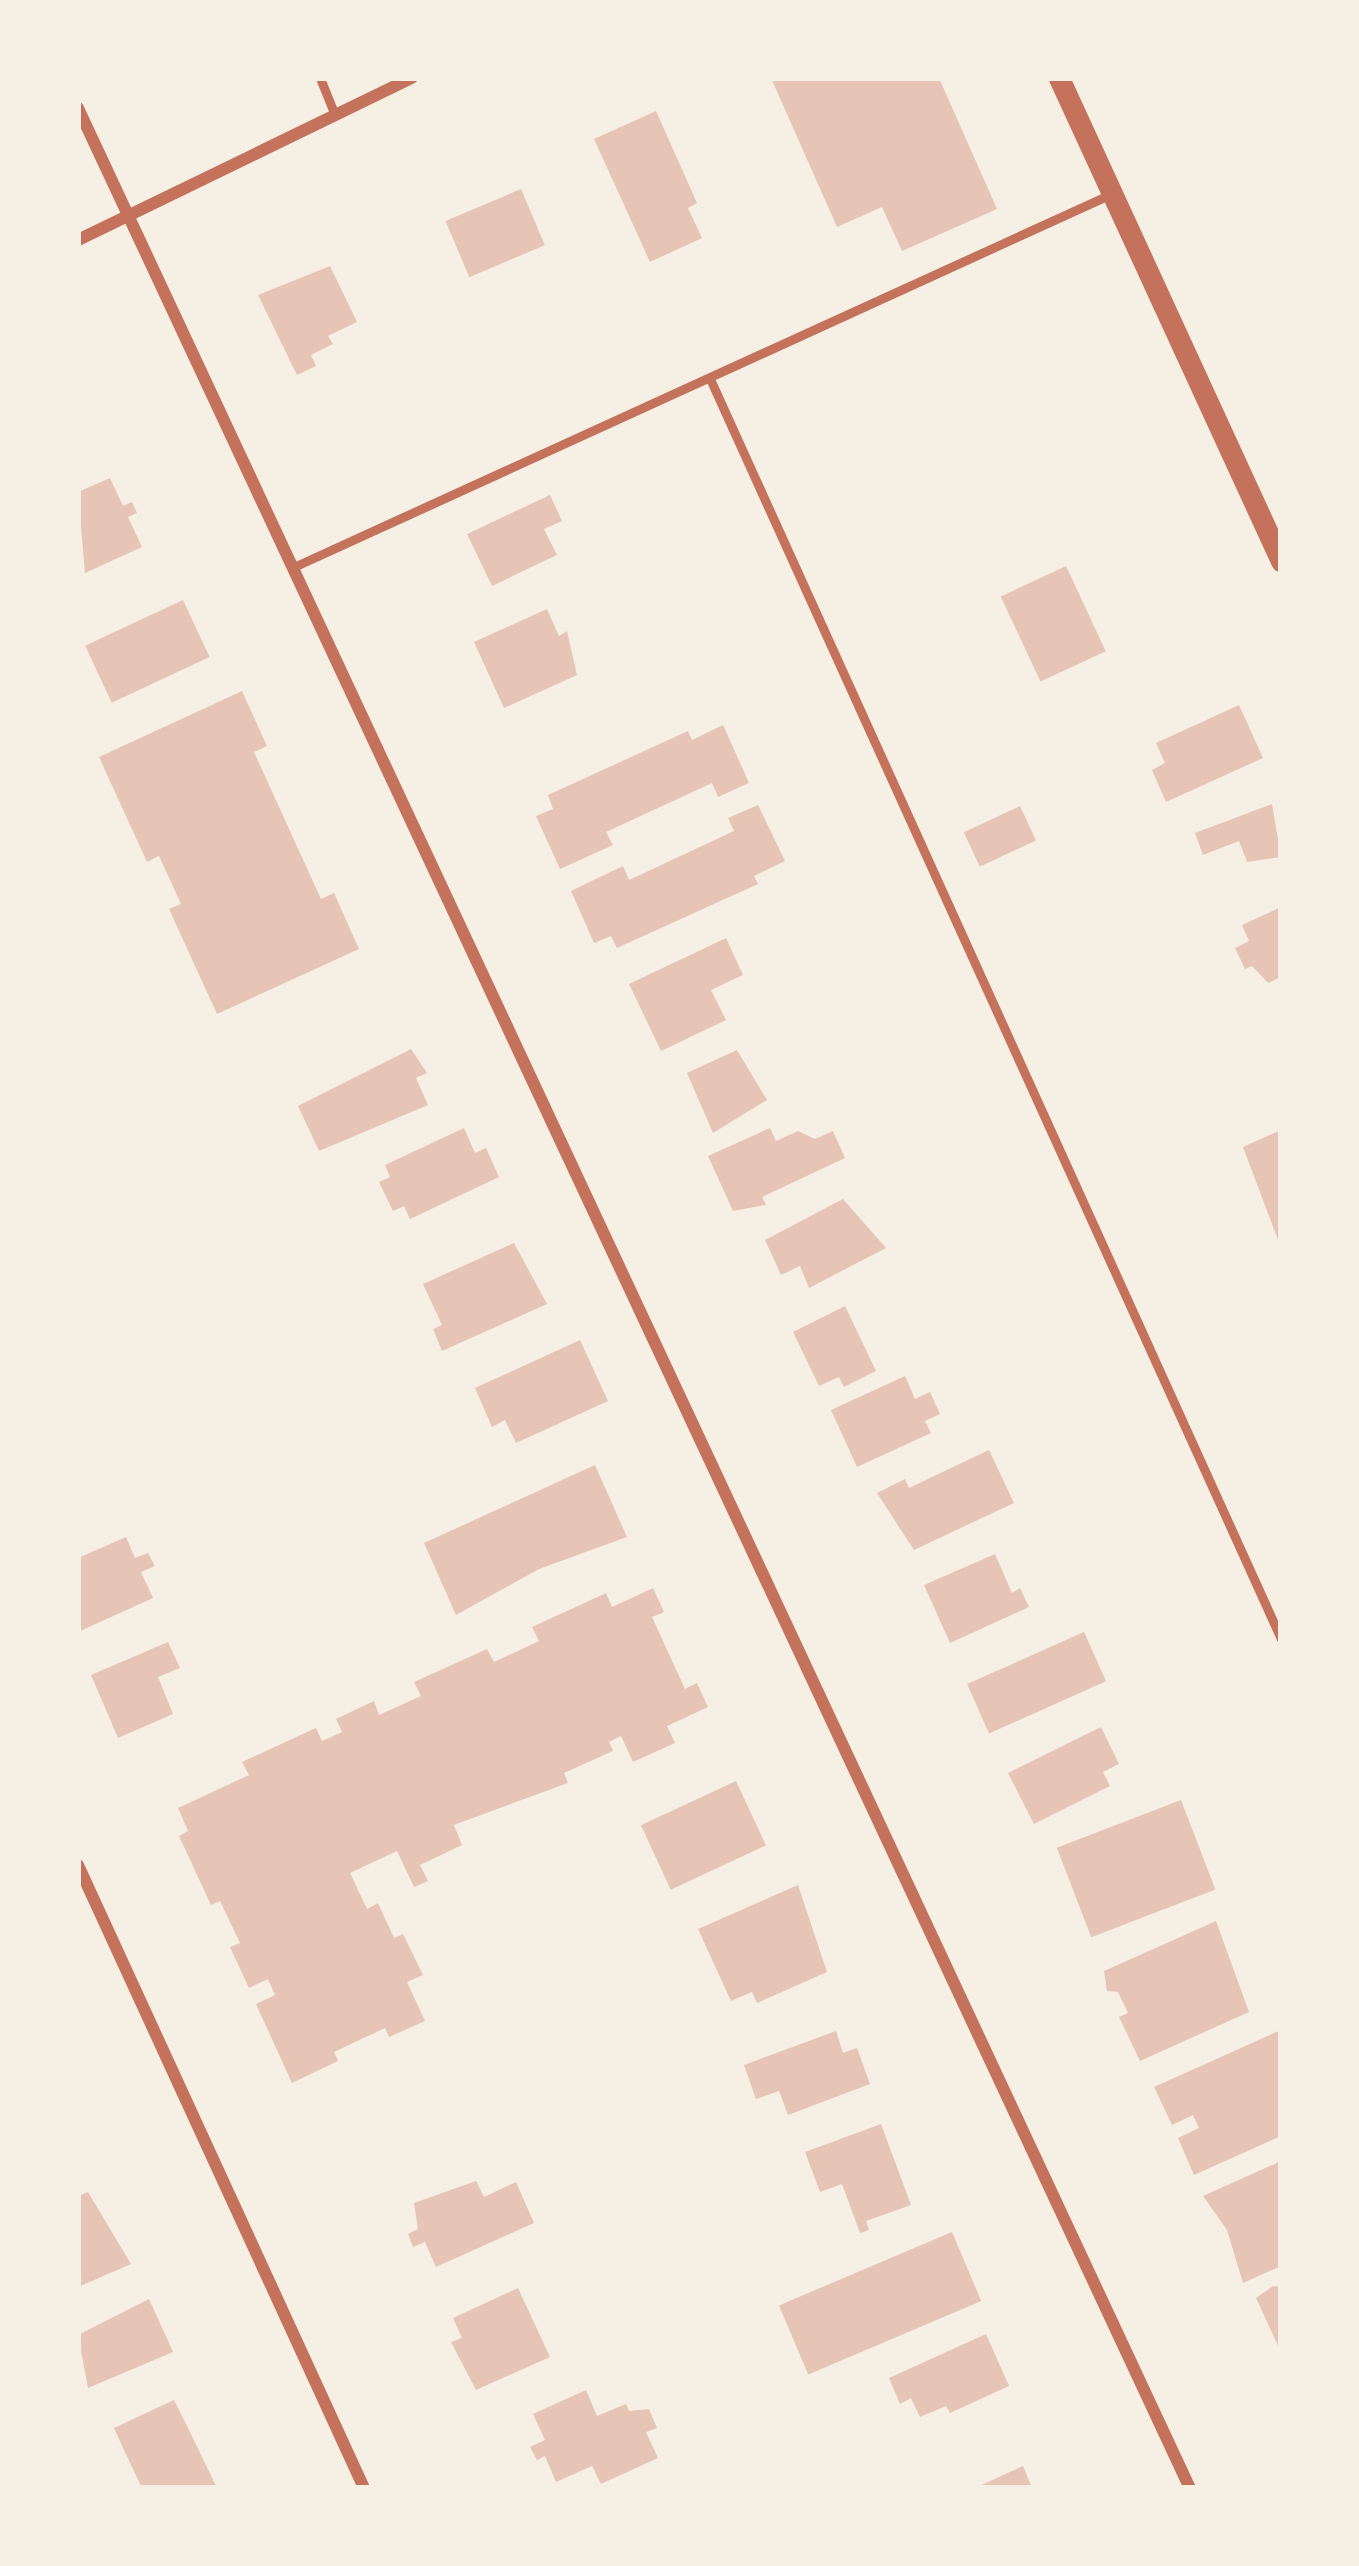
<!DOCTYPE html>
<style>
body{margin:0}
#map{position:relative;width:1359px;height:2566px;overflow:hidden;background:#f6efe4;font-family:"Exo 2",sans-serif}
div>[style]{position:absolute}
.building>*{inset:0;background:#e6c5b7;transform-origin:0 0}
.service>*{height:9px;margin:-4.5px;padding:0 4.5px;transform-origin:4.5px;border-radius:4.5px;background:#c5725c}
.minor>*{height:12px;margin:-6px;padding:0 6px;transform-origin:6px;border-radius:6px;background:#c5725c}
.tertiary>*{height:21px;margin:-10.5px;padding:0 10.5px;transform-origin:10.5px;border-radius:10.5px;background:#c5725c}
span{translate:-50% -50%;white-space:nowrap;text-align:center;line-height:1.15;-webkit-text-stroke:10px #f6efe4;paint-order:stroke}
.frame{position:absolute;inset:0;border:81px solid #f6efe4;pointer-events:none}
</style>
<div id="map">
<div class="building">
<div style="clip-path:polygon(771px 78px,939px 78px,997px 209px,902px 251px,882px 207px,837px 227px)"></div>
<div style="clip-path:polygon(656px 111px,697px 203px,688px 208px,702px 238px,650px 262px,594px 139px)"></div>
<div style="left:521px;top:189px;width:61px;height:82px;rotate:67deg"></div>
<div style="clip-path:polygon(330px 266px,357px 322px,328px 336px,333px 344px,311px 355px,316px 366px,297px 375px,258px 295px)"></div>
<div style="clip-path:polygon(110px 478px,123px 506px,132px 502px,137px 513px,128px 517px,142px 547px,85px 573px,78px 492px)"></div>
<div style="clip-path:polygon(550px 495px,562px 521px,544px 529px,557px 555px,492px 586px,467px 534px)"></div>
<div style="left:1066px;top:566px;width:94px;height:72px;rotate:65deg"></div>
<div style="left:183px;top:600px;width:63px;height:108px;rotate:65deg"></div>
<div style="clip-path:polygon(547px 609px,559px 636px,567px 631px,577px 675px,504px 708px,474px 642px)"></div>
<div style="clip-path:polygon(242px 691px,267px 746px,254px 752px,321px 899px,334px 893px,359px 949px,217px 1014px,169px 909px,181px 904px,159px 856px,147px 862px,99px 757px)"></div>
<div style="clip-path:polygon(1239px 705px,1263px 758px,1166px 802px,1152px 770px,1165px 763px,1156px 743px)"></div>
<div style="clip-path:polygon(723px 725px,749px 783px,718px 797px,712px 783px,606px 832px,613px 845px,560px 869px,536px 816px,553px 809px,548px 795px,688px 731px,692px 740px)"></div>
<div style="clip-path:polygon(1272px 804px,1281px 857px,1247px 862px,1239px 841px,1203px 855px,1195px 833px)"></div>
<div style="clip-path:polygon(758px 805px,785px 861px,754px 876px,758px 884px,617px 948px,611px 936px,594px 943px,571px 891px,623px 866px,629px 880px,734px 831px,728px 818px)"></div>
<div style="left:1020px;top:806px;width:38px;height:62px;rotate:65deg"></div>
<div style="clip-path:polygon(1281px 907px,1281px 977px,1268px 983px,1252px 966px,1245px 969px,1235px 948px,1249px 941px,1242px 925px)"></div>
<div style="clip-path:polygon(726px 938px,743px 975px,711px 990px,726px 1020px,661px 1051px,629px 984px)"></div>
<div style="clip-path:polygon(411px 1049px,427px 1073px,416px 1078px,428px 1105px,319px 1151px,298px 1106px)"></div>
<div style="clip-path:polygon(737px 1050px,767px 1100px,713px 1133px,687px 1073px)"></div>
<div style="clip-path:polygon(464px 1128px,475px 1153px,486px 1148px,499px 1177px,410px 1219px,404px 1206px,393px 1211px,379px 1182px,390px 1177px,385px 1165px)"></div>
<div style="clip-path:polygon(770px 1128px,776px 1141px,798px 1131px,815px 1139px,833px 1131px,845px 1158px,762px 1197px,766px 1205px,733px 1211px,708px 1156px)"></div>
<div style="clip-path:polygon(1281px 1130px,1281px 1248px,1243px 1147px)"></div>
<div style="clip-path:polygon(843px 1199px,886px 1248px,809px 1288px,800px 1266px,781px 1275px,765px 1240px)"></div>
<div style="clip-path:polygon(514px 1243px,547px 1304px,442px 1351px,433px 1329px,442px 1325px,423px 1284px)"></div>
<div style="clip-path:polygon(845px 1306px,876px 1371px,844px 1387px,839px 1377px,819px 1386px,793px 1332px)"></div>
<div style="clip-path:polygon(580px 1340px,608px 1401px,516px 1443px,505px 1420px,492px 1427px,475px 1388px)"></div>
<div style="clip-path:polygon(905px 1376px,915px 1399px,930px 1392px,940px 1414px,925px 1421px,931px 1433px,857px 1467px,831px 1410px)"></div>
<div style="clip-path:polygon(989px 1450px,1014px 1503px,914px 1550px,877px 1493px,905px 1479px,909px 1488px)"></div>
<div style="clip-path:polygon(595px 1465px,627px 1537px,539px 1569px,456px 1615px,424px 1543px)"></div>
<div style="clip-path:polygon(126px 1537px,135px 1558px,148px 1553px,155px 1566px,141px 1572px,153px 1598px,78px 1632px,78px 1558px)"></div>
<div style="clip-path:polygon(995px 1554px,1012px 1593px,1020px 1588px,1029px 1607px,950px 1643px,924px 1585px)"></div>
<div style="clip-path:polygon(653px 1588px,664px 1612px,652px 1617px,685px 1689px,697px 1683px,708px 1707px,667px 1726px,675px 1743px,633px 1762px,621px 1736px,609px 1742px,613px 1751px,564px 1773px,568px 1783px,454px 1825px,462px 1845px,420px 1865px,428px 1881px,414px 1887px,397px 1851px,350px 1873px,367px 1909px,378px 1903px,394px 1938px,403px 1934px,423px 1975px,407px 1982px,425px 2021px,389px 2037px,385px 2028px,334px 2052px,338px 2061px,292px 2083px,256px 2004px,275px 1995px,268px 1979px,249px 1988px,230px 1947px,240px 1943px,220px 1901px,211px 1905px,179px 1836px,188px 1831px,178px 1808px,249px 1775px,242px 1762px,316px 1728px,322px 1741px,342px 1732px,336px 1719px,374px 1701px,379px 1715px,421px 1696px,414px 1682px,487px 1649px,494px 1662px,539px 1641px,532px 1627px,606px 1593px,612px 1607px)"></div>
<div style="left:1084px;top:1632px;width:54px;height:128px;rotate:66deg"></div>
<div style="clip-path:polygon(168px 1642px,180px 1668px,158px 1677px,173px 1714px,118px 1738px,91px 1675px)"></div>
<div style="clip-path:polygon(1101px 1727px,1119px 1764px,1103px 1772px,1110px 1786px,1034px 1824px,1008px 1773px)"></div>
<div style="left:736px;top:1781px;width:71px;height:105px;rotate:65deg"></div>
<div style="left:1181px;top:1800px;width:96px;height:133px;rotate:69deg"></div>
<div style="clip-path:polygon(798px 1885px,827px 1972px,757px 2003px,752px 1992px,731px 2001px,698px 1929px)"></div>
<div style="clip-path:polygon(1216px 1921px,1249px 2012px,1140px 2061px,1119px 2017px,1128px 2013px,1118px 1992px,1107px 1991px,1104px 1971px)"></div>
<div style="clip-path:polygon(1281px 2030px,1281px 2136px,1194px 2175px,1178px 2138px,1199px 2128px,1193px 2115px,1172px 2125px,1154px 2087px)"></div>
<div style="clip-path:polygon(836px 2031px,843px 2053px,857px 2048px,870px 2084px,788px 2115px,779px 2091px,756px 2099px,744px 2065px)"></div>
<div style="clip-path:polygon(881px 2124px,911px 2205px,866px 2221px,869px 2230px,860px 2233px,842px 2184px,820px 2192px,805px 2152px)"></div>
<div style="clip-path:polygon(1281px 2161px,1281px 2266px,1243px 2283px,1227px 2230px,1203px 2196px)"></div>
<div style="clip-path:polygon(476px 2181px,484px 2197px,516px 2182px,534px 2223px,436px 2267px,425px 2242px,413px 2247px,408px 2234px,418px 2229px,414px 2203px)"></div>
<div style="clip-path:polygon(88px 2192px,131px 2264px,78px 2287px,78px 2196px)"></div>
<div style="left:952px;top:2232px;width:75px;height:188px;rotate:67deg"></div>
<div style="clip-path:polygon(1273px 2286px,1281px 2287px,1281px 2352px,1256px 2298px)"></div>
<div style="clip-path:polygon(518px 2288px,550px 2357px,476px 2390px,451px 2342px,462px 2338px,453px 2318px)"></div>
<div style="clip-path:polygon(149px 2299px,173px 2352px,88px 2388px,78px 2335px)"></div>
<div style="clip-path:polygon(986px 2334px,1009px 2386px,950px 2413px,946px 2406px,920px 2417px,911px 2398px,900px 2404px,889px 2378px)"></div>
<div style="clip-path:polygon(586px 2390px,597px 2416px,626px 2404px,629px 2411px,649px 2409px,657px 2428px,646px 2432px,658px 2458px,601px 2484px,592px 2466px,556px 2482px,545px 2456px,537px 2460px,530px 2447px,545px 2440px,533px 2414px)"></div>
<div style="clip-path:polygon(174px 2400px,188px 2428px,217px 2488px,142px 2488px,123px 2448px,114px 2428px)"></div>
<div style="clip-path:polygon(1023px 2466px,1032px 2488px,975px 2488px)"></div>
</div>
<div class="service">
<div style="left:320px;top:78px;width:40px;rotate:68deg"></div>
<div style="left:711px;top:381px;width:1381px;rotate:65.62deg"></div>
<div style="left:298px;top:565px;width:894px;rotate:-24.53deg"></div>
</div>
<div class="minor">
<div style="left:78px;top:108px;width:2627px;rotate:64.96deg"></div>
<div style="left:78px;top:240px;width:371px;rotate:-25.9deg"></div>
<div style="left:78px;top:1865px;width:686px;rotate:65.34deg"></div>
</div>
<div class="tertiary">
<div style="left:1059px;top:78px;width:532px;rotate:65.32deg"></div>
</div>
<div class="frame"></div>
</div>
